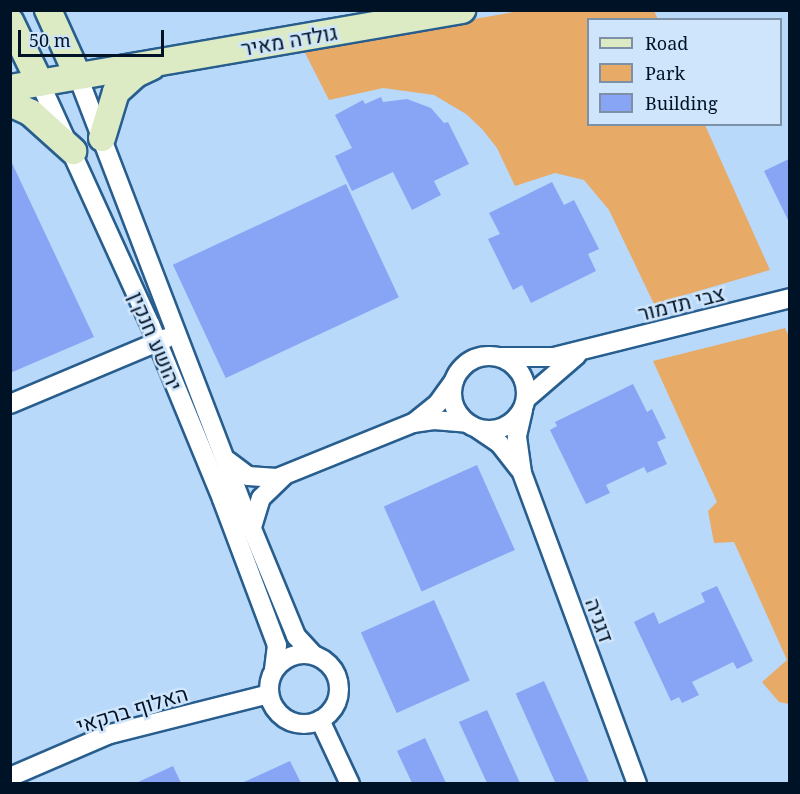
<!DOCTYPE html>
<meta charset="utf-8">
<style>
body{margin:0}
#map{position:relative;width:800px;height:794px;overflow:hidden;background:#b8d9fa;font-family:"Noto Serif",Heebo,serif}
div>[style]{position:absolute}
.green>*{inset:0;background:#e7aa67}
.building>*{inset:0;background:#87a4f5;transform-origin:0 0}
.roads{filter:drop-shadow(2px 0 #285e8e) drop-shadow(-2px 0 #285e8e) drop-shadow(0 2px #285e8e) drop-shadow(0 -2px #285e8e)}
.street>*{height:18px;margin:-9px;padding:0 9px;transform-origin:9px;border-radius:9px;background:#fff}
.street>.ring{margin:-9px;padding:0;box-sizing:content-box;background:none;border:18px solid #fff;border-radius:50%}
.secondary>*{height:26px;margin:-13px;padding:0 13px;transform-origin:13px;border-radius:13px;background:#dcebc4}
span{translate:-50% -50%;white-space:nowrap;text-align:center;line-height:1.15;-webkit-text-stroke:5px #cfe5fb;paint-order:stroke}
.street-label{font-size:21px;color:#001326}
.frame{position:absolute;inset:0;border:12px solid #001326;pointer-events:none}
.legend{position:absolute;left:587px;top:18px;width:195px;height:108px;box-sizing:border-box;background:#cfe5fb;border:2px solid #7c91a6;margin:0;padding:8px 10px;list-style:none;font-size:18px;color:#001326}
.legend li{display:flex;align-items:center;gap:12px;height:30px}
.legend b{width:30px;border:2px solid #7c91a6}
.scale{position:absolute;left:18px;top:30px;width:146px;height:27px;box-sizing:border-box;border:3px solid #001326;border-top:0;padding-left:8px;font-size:18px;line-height:21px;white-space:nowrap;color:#001326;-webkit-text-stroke:4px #cfe5fb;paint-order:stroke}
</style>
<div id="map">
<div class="green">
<div style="clip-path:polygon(520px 11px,654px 11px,658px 19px,588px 20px,588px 124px,705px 125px,770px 270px,654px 304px,609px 210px,584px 180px,555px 173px,515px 186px,497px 148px,482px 129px,466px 114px,434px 95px,383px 88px,329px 100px,303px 49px)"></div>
<div style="clip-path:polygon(785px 328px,790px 338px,789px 704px,779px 702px,762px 682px,787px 660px,734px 542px,714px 543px,708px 511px,717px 502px,653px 361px)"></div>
</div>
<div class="building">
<div style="clip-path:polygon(381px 97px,383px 102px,407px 99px,431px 108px,444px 123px,448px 122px,469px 164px,434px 181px,441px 195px,412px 210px,393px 172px,352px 191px,335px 156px,352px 148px,335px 115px,363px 100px,365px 104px)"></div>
<div style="clip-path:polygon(10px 159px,94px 337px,10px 373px)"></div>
<div style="clip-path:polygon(789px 159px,789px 222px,764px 171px)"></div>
<div style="clip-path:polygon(552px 182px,564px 205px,574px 200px,599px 249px,588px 254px,596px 271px,531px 303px,522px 285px,513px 290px,488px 239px,500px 234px,489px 213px)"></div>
<div style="left:346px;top:184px;width:125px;height:191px;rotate:65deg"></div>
<div style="clip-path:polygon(633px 384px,647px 412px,652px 409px,666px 438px,657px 442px,667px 464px,647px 473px,644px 467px,606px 485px,610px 493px,586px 504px,550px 430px,557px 426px,555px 422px)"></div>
<div style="left:477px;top:465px;width:93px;height:102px;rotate:66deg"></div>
<div style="clip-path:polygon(717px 586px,753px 661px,737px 669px,733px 662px,692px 682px,699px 695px,682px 703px,679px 697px,671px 701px,634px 622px,654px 612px,659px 624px,705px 602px,701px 593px)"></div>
<div style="left:434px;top:600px;width:88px;height:80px;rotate:66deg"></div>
<div style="left:544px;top:681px;width:112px;height:31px;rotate:66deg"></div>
<div style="clip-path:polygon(487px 710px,520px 783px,487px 783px,459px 722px)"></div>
<div style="clip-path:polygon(425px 738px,446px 783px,412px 783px,397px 751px)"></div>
<div style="clip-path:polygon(290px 761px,301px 783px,242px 783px)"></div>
<div style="clip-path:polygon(173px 766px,181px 783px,136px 783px)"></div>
</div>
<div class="roads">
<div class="street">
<div style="left:77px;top:74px;width:487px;rotate:69deg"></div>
<div style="left:252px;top:529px;width:116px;rotate:67.6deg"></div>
<div style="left:296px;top:636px;width:25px;rotate:47deg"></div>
<div style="left:40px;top:83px;width:265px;rotate:65.5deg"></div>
<div style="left:150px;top:324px;width:189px;rotate:67.6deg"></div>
<div style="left:222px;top:499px;width:156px;rotate:69.4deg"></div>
<div style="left:277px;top:645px;width:25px;rotate:97deg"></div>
<div class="ring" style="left:452px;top:356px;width:56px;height:56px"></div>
<div style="left:501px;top:357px;width:53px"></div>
<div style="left:554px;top:357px;width:243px;rotate:-14deg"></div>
<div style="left:526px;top:399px;width:67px;rotate:-40.8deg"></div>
<div style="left:10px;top:404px;width:170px;rotate:-22.8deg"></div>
<div style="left:523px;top:410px;width:28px;rotate:103deg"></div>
<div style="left:517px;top:437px;width:36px;rotate:82deg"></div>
<div style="left:522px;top:473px;width:332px;rotate:69.7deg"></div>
<div style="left:416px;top:421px;width:28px;rotate:-39deg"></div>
<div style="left:438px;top:403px;width:27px;rotate:-54deg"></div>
<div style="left:478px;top:429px;width:25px;rotate:34deg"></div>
<div style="left:499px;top:443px;width:33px;rotate:52deg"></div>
<div style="left:228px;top:461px;width:25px;rotate:37deg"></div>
<div style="left:248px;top:476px;width:29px;rotate:4deg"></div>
<div style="left:277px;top:478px;width:147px;rotate:-22deg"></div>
<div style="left:413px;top:423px;width:21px;rotate:-8deg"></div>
<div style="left:434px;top:420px;width:33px;rotate:5deg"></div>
<div style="left:252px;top:527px;width:30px;rotate:-73deg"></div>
<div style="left:261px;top:498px;width:32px;rotate:-44deg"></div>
<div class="ring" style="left:269px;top:654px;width:52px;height:52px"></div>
<div style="left:320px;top:720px;width:71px;rotate:64.9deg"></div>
<div style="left:10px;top:777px;width:109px;rotate:-23.3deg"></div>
<div style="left:110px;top:734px;width:164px;rotate:-14.1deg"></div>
</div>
<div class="secondary">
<div style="left:48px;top:10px;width:70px;rotate:65.6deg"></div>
<div style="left:10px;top:21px;width:69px;rotate:64.2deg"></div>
<div style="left:10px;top:88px;width:459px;rotate:-9.8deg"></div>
<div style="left:10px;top:103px;width:23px;rotate:25deg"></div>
<div style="left:31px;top:113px;width:57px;rotate:42.1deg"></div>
<div style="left:102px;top:138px;width:48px;rotate:-73.1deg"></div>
<div style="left:116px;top:92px;width:27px;rotate:-42deg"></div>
<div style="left:136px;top:74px;width:17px;rotate:-25deg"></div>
</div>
</div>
<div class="street-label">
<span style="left:289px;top:40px;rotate:-10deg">גולדה מאיר</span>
<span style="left:681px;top:303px;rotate:-14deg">צבי תדמור</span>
<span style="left:156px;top:341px;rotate:67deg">יהושע חנקין</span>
<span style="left:600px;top:620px;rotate:70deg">דגניה</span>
<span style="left:132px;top:709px;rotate:-17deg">האלוף ברקאי</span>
</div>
<div class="frame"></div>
<ul class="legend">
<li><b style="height:8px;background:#dcebc4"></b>Road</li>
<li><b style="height:16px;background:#e7aa67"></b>Park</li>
<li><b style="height:16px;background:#87a4f5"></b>Building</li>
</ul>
<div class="scale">50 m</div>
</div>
